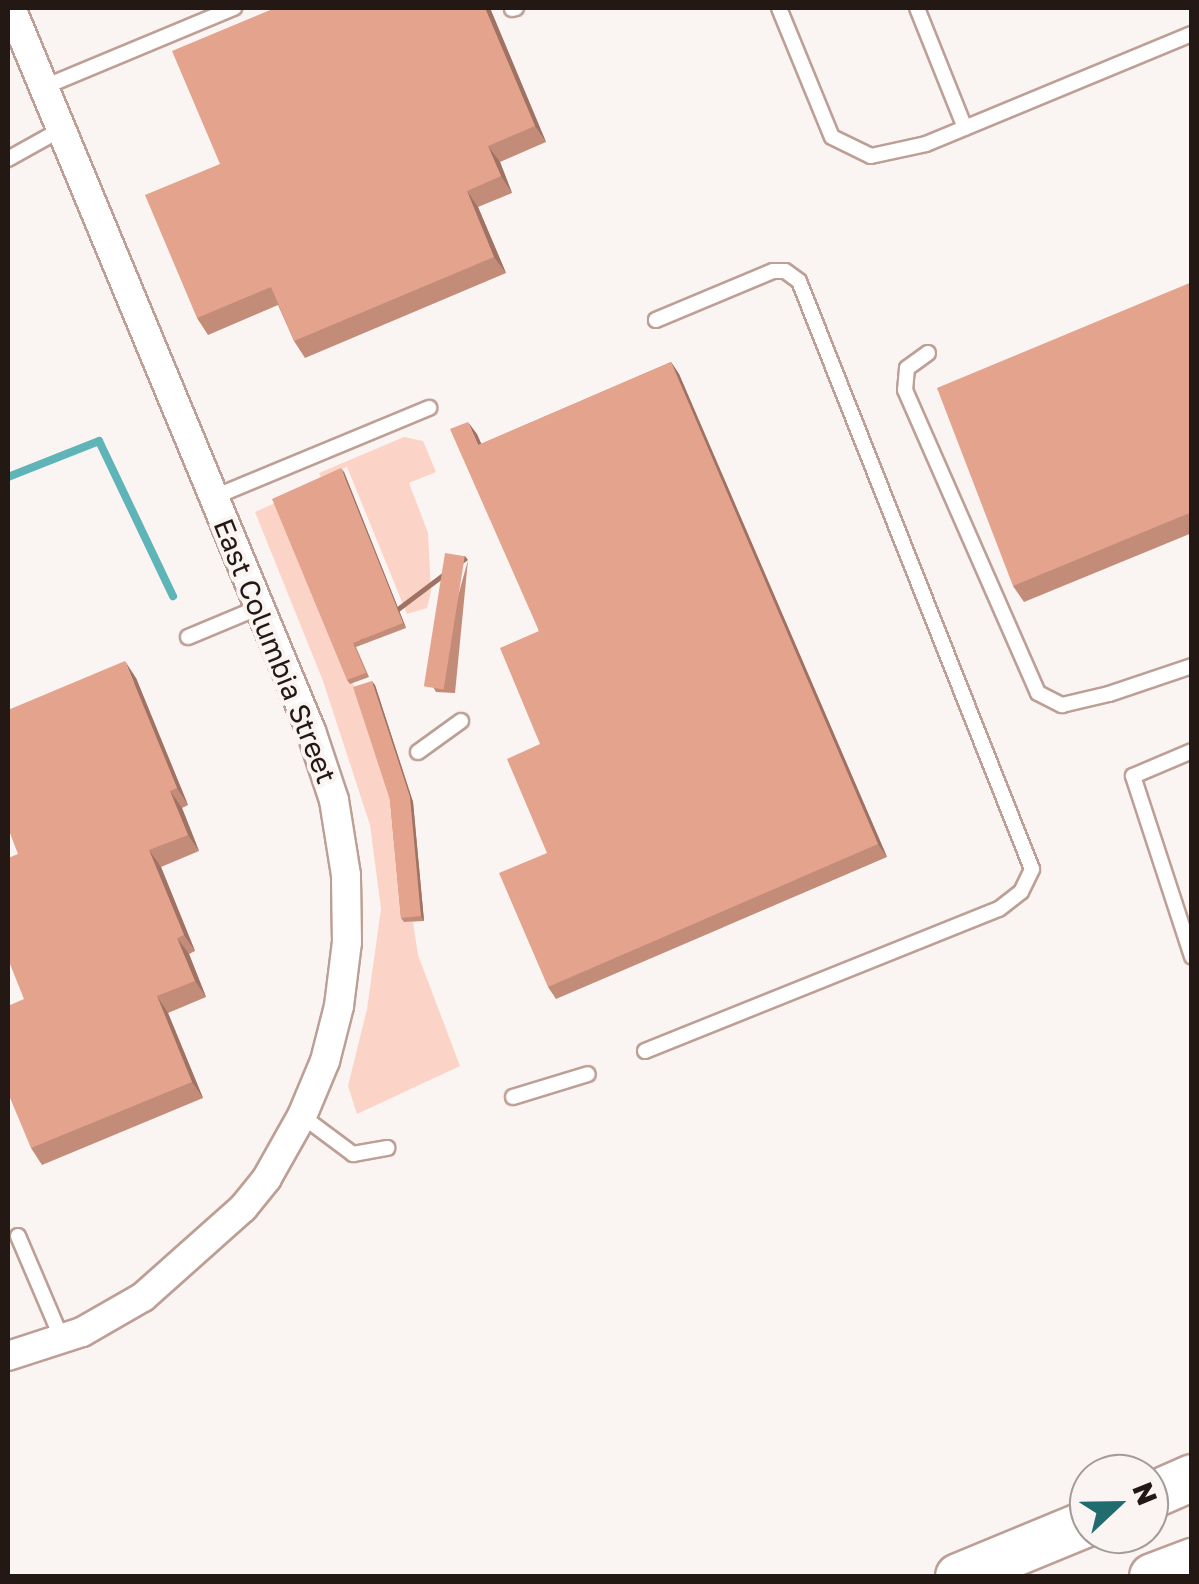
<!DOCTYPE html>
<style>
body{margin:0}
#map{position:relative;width:1199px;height:1584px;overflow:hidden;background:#faf4f2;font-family:"Golos Text",sans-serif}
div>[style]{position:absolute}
.green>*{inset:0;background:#fbd4c7}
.stream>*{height:8px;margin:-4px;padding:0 4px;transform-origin:4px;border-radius:4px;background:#5eb4b7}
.roads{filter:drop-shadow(2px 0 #bd9f95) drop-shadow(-2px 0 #bd9f95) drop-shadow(0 2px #bd9f95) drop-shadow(0 -2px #bd9f95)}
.lane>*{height:14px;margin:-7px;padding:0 7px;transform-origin:7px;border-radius:7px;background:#fff}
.street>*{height:28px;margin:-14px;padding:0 14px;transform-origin:14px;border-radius:14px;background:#fff}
.primary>*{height:45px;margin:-22.5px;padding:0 22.5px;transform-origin:22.5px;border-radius:22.5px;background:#fff}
.wall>*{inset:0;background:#c38c79}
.shaded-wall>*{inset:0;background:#9f7263;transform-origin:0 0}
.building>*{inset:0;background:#e3a38d;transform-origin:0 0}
span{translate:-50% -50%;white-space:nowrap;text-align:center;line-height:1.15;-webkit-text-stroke:8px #faf4f2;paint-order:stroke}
.street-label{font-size:28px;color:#231814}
.frame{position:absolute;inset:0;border:10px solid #231814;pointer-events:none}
.north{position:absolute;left:1069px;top:1454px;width:100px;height:100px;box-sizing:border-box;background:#faf4f2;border:2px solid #a49c99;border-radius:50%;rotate:68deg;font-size:28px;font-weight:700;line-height:40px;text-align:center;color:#231814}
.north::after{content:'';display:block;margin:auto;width:35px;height:45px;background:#206c6f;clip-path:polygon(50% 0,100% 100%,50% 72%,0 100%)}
</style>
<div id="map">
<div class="green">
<div style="clip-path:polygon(404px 437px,423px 441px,436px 472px,409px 483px,428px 533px,431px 591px,427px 608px,407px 614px,347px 467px,321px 477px,319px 473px)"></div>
<div style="clip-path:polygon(275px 503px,356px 691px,394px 809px,404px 922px,413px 922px,418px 955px,460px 1066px,357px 1114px,348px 1086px,367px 1009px,381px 909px,370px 825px,323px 681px,255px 512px)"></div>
</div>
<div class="stream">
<div style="left:8px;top:477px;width:98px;rotate:-21.6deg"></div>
<div style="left:99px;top:441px;width:172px;rotate:64.5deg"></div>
</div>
<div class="roads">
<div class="lane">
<div style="left:779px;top:8px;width:139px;rotate:67.7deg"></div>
<div style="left:832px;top:137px;width:43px;rotate:26deg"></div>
<div style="left:871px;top:156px;width:56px;rotate:-12.3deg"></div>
<div style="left:926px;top:144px;width:288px;rotate:-22.5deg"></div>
<div style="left:917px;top:8px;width:129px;rotate:68.2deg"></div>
<div style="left:512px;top:9px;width:4px;rotate:-14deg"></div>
<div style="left:44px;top:87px;width:206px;rotate:-22.6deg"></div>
<div style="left:8px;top:159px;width:62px;rotate:-29.1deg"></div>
<div style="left:928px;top:353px;width:26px;rotate:144deg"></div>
<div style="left:907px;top:368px;width:22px;rotate:95deg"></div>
<div style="left:905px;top:390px;width:331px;rotate:66.3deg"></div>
<div style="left:1038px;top:693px;width:27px;rotate:27deg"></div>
<div style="left:1062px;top:705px;width:48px;rotate:-13.2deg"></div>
<div style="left:1109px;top:694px;width:88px;rotate:-18.6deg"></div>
<div style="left:214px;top:497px;width:233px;rotate:-22.5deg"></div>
<div style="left:188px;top:637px;width:78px;rotate:-22.6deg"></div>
<div style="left:1192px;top:751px;width:64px;rotate:157deg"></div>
<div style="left:1133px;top:776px;width:190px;rotate:71.9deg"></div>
<div style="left:418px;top:752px;width:53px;rotate:-35.8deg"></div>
<div style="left:645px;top:1051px;width:381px;rotate:-21.9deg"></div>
<div style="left:999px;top:909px;width:28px;rotate:-38deg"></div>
<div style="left:1021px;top:892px;width:25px;rotate:-64deg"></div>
<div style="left:1032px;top:869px;width:632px;rotate:-111.62deg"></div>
<div style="left:799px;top:281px;width:17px;rotate:-144deg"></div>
<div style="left:785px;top:271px;width:12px;rotate:180deg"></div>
<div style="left:773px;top:271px;width:127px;rotate:157.3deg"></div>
<div style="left:513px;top:1097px;width:78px;rotate:-17deg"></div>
<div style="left:302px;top:1116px;width:64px;rotate:36.7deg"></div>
<div style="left:353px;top:1154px;width:35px;rotate:-10deg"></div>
<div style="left:18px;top:1236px;width:112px;rotate:66.9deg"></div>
</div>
<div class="street">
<div style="left:8px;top:1356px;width:78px;rotate:-18deg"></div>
<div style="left:82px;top:1332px;width:70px;rotate:-29.8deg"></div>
<div style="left:143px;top:1297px;width:134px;rotate:-41.7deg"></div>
<div style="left:243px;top:1208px;width:38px;rotate:-51deg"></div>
<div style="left:267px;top:1178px;width:71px;rotate:-60.6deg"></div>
<div style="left:302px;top:1116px;width:60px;rotate:-67.3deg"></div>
<div style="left:325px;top:1061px;width:57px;rotate:-75.7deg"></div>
<div style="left:339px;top:1006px;width:64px;rotate:-82.9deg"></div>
<div style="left:347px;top:942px;width:67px;rotate:-90.9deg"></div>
<div style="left:346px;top:875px;width:76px;rotate:-99.1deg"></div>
<div style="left:334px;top:800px;width:73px;rotate:-108.4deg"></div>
<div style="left:311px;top:731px;width:783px;rotate:-112.54deg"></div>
</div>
<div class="primary">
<div style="left:1149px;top:1496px;width:47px;rotate:-23.8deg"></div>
<div style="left:958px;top:1576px;width:142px;rotate:-22.4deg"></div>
<div style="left:1152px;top:1576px;width:43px;rotate:-20.6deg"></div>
</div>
</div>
<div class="wall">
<div style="clip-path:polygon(275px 8px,490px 8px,546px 142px,500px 162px,512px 193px,478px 207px,506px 273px,305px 358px,294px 341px,278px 305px,208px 335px,197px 318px,220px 164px)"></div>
<div style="clip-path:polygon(1192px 282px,1192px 533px,1024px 602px,1013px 586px)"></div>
<div style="clip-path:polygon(671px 362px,679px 374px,887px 857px,556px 999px,548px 987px,547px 853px,540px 744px,539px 631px,477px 434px,481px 444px)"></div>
<div style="clip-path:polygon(344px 472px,406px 628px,356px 647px,369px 677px,350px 684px,347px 680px)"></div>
<div style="clip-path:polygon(468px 560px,455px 693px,436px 692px,433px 687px)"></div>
<div style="clip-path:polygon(136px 678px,188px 805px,182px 808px,199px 851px,161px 867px,195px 951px,189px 954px,206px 997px,168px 1013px,203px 1098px,42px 1165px,31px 1148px,24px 999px)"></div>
<div style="clip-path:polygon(375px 685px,413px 802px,424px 921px,404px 922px,401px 918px,390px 800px)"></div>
</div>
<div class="shaded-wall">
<div style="clip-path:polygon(485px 8px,490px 8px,546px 142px,535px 126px)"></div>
<div style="clip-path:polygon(488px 146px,500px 162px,512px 193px,501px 176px)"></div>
<div style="clip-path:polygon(467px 191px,478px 207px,506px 273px,494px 257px)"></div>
<div style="clip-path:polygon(671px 362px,679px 374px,887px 857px,878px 844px)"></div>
<div style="clip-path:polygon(468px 422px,477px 434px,487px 457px,478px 445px)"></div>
<div style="clip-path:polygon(341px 468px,344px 472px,406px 628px,403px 623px)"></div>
<div style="left:465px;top:556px;width:5px;height:134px;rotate:53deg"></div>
<div style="clip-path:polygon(125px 661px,136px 678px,188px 805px,177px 788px)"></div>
<div style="clip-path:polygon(372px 681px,375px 685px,413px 802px,424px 921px,421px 916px)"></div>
<div style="clip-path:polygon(170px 791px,182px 808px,199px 851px,188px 835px)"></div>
<div style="clip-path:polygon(149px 850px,161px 867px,195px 951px,184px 935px)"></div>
<div style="clip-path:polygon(177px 938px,189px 954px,206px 997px,195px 981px)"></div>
<div style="clip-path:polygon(157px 996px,168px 1013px,203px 1098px,192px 1082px)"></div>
</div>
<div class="building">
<div style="clip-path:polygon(275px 8px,485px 8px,535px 126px,488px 146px,501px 176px,467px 191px,494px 257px,294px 341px,271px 287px,197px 318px,145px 195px,220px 164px,172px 51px)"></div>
<div style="clip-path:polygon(1192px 282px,1192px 512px,1013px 586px,937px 388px)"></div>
<div style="clip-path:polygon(671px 362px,878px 844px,548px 987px,499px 873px,547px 853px,507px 759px,540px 744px,500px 648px,539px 631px,450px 429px,468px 422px,478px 445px)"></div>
<div style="clip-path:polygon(341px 468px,403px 623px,353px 643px,366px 673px,347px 680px,272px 499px)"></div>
<div style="left:445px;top:553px;width:20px;height:135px;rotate:9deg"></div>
<div style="clip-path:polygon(125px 661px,177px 788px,170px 791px,188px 835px,149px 850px,184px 935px,177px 938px,195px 981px,157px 996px,192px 1082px,31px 1148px,8px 1093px,8px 1006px,24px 999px,8px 959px,8px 858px,18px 854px,8px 828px,8px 710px)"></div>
<div style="clip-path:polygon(372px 681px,410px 797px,421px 916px,401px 918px,390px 800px,353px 687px)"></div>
</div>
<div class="street-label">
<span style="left:275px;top:651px;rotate:68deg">East Columbia Street</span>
</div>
<div class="frame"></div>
<div class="north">N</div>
</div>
